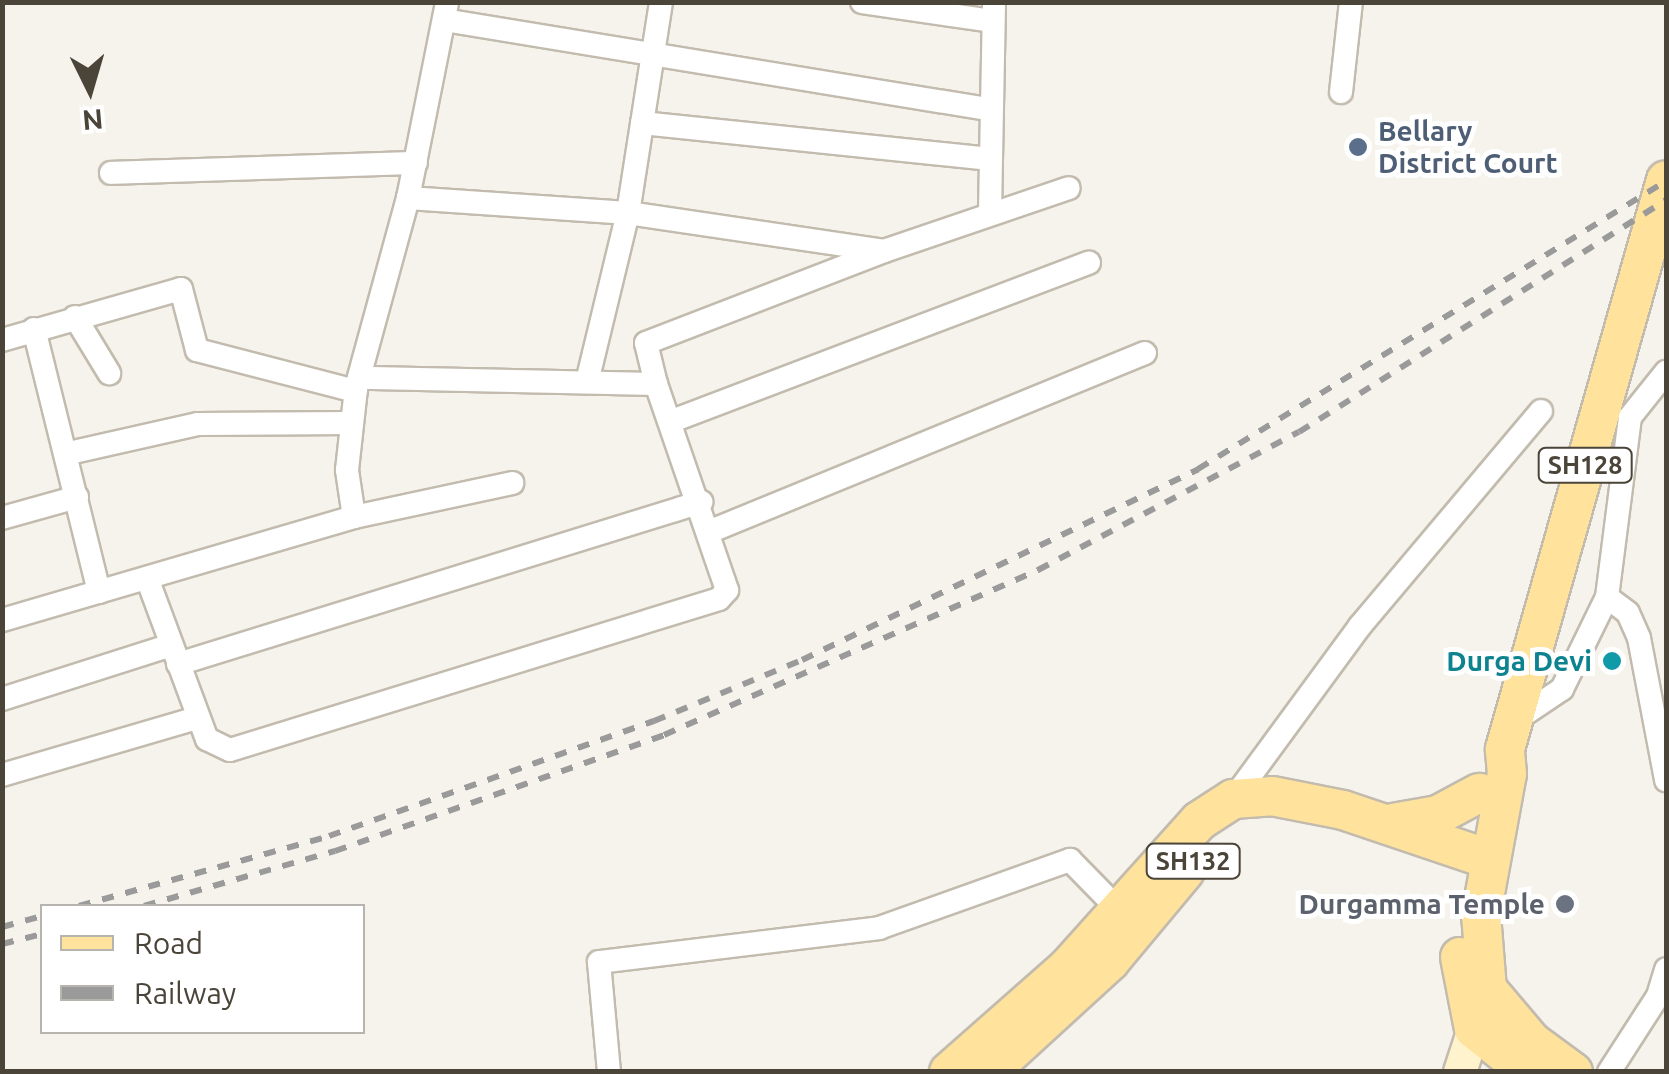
<!DOCTYPE html>
<style>
body{margin:0}
#map{position:relative;width:1669px;height:1074px;overflow:hidden;background:#f6f3ec;font-family:Ubuntu,sans-serif}
div>[style]{position:absolute}
.roads{filter:drop-shadow(2px 0 #c2bbae) drop-shadow(-2px 0 #c2bbae) drop-shadow(0 2px #c2bbae) drop-shadow(0 -2px #c2bbae)}
.street>*{height:22px;margin:-11px;padding:0 11px;transform-origin:11px;border-radius:11px;background:#fff}
.secondary>*{height:32px;margin:-16px;padding:0 16px;transform-origin:16px;border-radius:16px;background:#fff3cd}
.primary>*{height:38px;margin:-19px;padding:0 19px;transform-origin:19px;border-radius:19px;background:#ffe39c}
.rail>*{height:6px;margin-top:-3px;transform-origin:0;background:repeating-linear-gradient(90deg,#9a9a9a 0 12px,transparent 0 24px)}
.dots>*{width:28px;height:28px;translate:-50% -50%;box-sizing:border-box;border:5px solid #fff;border-radius:50%}
span{translate:-50% -50%;white-space:nowrap;text-align:center;line-height:1.15;-webkit-text-stroke:10px #fff;paint-order:stroke}
.shield-label span{padding:2px 8px;background:#fff;border:2px solid;border-radius:8px;-webkit-text-stroke-width:0}
.shield-label{font-size:25px;color:#4b4439;font-weight:700}
.service-label{font-size:28px;color:#4e5e75;font-weight:700}
.left{translate:0 -50%;text-align:left}
.culture-label{font-size:28px;color:#0d838f;font-weight:700}
.right{translate:-100% -50%;text-align:right}
.worship-label{font-size:28px;color:#5b616d;font-weight:700}
.frame{position:absolute;inset:0;border:5px solid #4b4439;pointer-events:none}
.legend{position:absolute;left:40px;top:904px;width:325px;height:130px;box-sizing:border-box;background:#fff;border:2px solid #b7b4b0;margin:0;padding:12px 18px;list-style:none;font-size:30px;color:#4b4439}
.legend li{display:flex;align-items:center;gap:20px;height:50px}
.legend b{width:50px;border:2px solid #b7b4b0}
.north{position:absolute;left:40px;top:40px;width:100px;height:100px;-webkit-text-stroke:8px #fff;paint-order:stroke;rotate:175deg;font-size:28px;font-weight:700;line-height:40px;text-align:center;color:#4b4439}
.north::after{content:'';display:block;margin:auto;width:35px;height:45px;background:#4b4439;clip-path:polygon(50% 0,100% 100%,50% 72%,0 100%)}
</style>
<div id="map">
<div class="roads">
<div class="street">
<div style="left:862px;top:2px;width:131px;rotate:8.3deg"></div>
<div style="left:444px;top:20px;width:550px;rotate:9.31deg"></div>
<div style="left:1341px;top:92px;width:91px;rotate:-83.7deg"></div>
<div style="left:642px;top:123px;width:348px;rotate:5.9deg"></div>
<div style="left:111px;top:173px;width:305px;rotate:-1.9deg"></div>
<div style="left:408px;top:198px;width:221px;rotate:3.9deg"></div>
<div style="left:628px;top:213px;width:259px;rotate:8.4deg"></div>
<div style="left:884px;top:251px;width:195px;rotate:-18.8deg"></div>
<div style="left:990px;top:212px;width:210px;rotate:-88.9deg"></div>
<div style="left:75px;top:317px;width:66px;rotate:58.7deg"></div>
<div style="left:34px;top:329px;width:271px;rotate:76.1deg"></div>
<div style="left:2px;top:340px;width:186px;rotate:-15.9deg"></div>
<div style="left:181px;top:289px;width:63px;rotate:75.3deg"></div>
<div style="left:197px;top:350px;width:164px;rotate:14.5deg"></div>
<div style="left:587px;top:382px;width:174px;rotate:-76.4deg"></div>
<div style="left:628px;top:213px;width:214px;rotate:-81.1deg"></div>
<div style="left:656px;top:384px;width:42px;rotate:-103.7deg"></div>
<div style="left:646px;top:343px;width:255px;rotate:-21.1deg"></div>
<div style="left:672px;top:421px;width:446px;rotate:-20.8deg"></div>
<div style="left:69px;top:453px;width:132px;rotate:-12.7deg"></div>
<div style="left:198px;top:424px;width:154px;rotate:-0.4deg"></div>
<div style="left:354px;top:517px;width:48px;rotate:-98.5deg"></div>
<div style="left:347px;top:470px;width:82px;rotate:-83.7deg"></div>
<div style="left:356px;top:388px;width:197px;rotate:-74.7deg"></div>
<div style="left:408px;top:198px;width:200px;rotate:-78.7deg"></div>
<div style="left:2px;top:518px;width:78px;rotate:-15.6deg"></div>
<div style="left:711px;top:531px;width:469px;rotate:-22.3deg"></div>
<div style="left:147px;top:578px;width:172px;rotate:69.6deg"></div>
<div style="left:207px;top:739px;width:25px;rotate:26deg"></div>
<div style="left:230px;top:750px;width:512px;rotate:-17.16deg"></div>
<div style="left:719px;top:599px;width:12px;rotate:-48deg"></div>
<div style="left:727px;top:590px;width:218px;rotate:-109deg"></div>
<div style="left:656px;top:384px;width:297px;rotate:-178.8deg"></div>
<div style="left:1607px;top:597px;width:26px;rotate:37deg"></div>
<div style="left:1628px;top:613px;width:27px;rotate:66deg"></div>
<div style="left:1639px;top:638px;width:145px;rotate:79.2deg"></div>
<div style="left:2px;top:620px;width:367px;rotate:-16.3deg"></div>
<div style="left:354px;top:517px;width:162px;rotate:-12.1deg"></div>
<div style="left:178px;top:664px;width:548px;rotate:-17.21deg"></div>
<div style="left:2px;top:699px;width:177px;rotate:-17.7deg"></div>
<div style="left:1519px;top:718px;width:52px;rotate:-34deg"></div>
<div style="left:1562px;top:689px;width:102px;rotate:-63.9deg"></div>
<div style="left:1607px;top:597px;width:181px;rotate:-82.7deg"></div>
<div style="left:1630px;top:417px;width:58px;rotate:-51.3deg"></div>
<div style="left:2px;top:775px;width:203px;rotate:-16.3deg"></div>
<div style="left:1233px;top:799px;width:215px;rotate:-53.7deg"></div>
<div style="left:1360px;top:626px;width:281px;rotate:-49.9deg"></div>
<div style="left:609px;top:1072px;width:110px;rotate:-95.2deg"></div>
<div style="left:599px;top:962px;width:282px;rotate:-6.9deg"></div>
<div style="left:879px;top:928px;width:203px;rotate:-19.6deg"></div>
<div style="left:1070px;top:860px;width:69px;rotate:45.6deg"></div>
<div style="left:1609px;top:1072px;width:90px;rotate:-57.2deg"></div>
<div style="left:1658px;top:996px;width:28px;rotate:-73deg"></div>
</div>
<div class="secondary">
<div style="left:1460px;top:1072px;width:67px;rotate:-71.8deg"></div>
</div>
<div class="primary">
<div style="left:1393px;top:823px;width:46px;rotate:-10.1deg"></div>
<div style="left:1438px;top:815px;width:47px;rotate:-28.2deg"></div>
<div style="left:1460px;top:957px;width:73px;rotate:79deg"></div>
<div style="left:1474px;top:1029px;width:69px;rotate:38.5deg"></div>
<div style="left:949px;top:1072px;width:159px;rotate:-41.4deg"></div>
<div style="left:1068px;top:967px;width:196px;rotate:-48.1deg"></div>
<div style="left:1199px;top:821px;width:40px;rotate:-32.9deg"></div>
<div style="left:1233px;top:799px;width:39px;rotate:-4deg"></div>
<div style="left:1272px;top:796px;width:72px;rotate:11.2deg"></div>
<div style="left:1343px;top:810px;width:154px;rotate:18.6deg"></div>
<div style="left:989px;top:1072px;width:164px;rotate:-42.5deg"></div>
<div style="left:1110px;top:961px;width:117px;rotate:-50.2deg"></div>
<div style="left:1573px;top:1072px;width:51px;rotate:-143.8deg"></div>
<div style="left:1532px;top:1042px;width:70px;rotate:-130.3deg"></div>
<div style="left:1487px;top:989px;width:74px;rotate:-94.6deg"></div>
<div style="left:1481px;top:915px;width:143px;rotate:-79.6deg"></div>
<div style="left:1507px;top:774px;width:25px;rotate:-95deg"></div>
<div style="left:1505px;top:749px;width:591px;rotate:-74.2deg"></div>
</div>
</div>
<div class="rail">
<div style="left:79px;top:906px;width:260px;rotate:-15.6deg"></div>
<div style="left:329px;top:836px;width:345px;rotate:-19.5deg"></div>
<div style="left:654px;top:721px;width:160px;rotate:-22.4deg"></div>
<div style="left:802px;top:660px;width:440px;rotate:-25.7deg"></div>
<div style="left:1198px;top:469px;width:550px;rotate:-31.61deg"></div>
<div style="left:144px;top:906px;width:199px;rotate:-16.1deg"></div>
<div style="left:335px;top:851px;width:349px;rotate:-19.4deg"></div>
<div style="left:664px;top:735px;width:409px;rotate:-23.8deg"></div>
<div style="left:1038px;top:570px;width:295px;rotate:-27.9deg"></div>
<div style="left:1299px;top:432px;width:434px;rotate:-32.3deg"></div>
<div style="left:2px;top:927px;width:41px;rotate:-15.4deg"></div>
<div style="left:2px;top:944px;width:41px;rotate:-14deg"></div>
</div>
<div class="dots">
<div style="left:1358px;top:147px;background:#5c6f8a"></div>
<div style="left:1612px;top:661px;background:#0f9aa8"></div>
<div style="left:1565px;top:904px;background:#6b7280"></div>
</div>
<div class="shield-label">
<span style="left:1585px;top:465px">SH128</span>
<span style="left:1193px;top:861px">SH132</span>
</div>
<div class="service-label">
<span class="left" style="left:1378px;top:147px">Bellary<br>District Court</span>
</div>
<div class="culture-label">
<span class="right" style="left:1592px;top:661px">Durga Devi</span>
</div>
<div class="worship-label">
<span class="right" style="left:1545px;top:904px">Durgamma Temple</span>
</div>
<div class="frame"></div>
<ul class="legend">
<li><b style="height:12px;background:#ffe39c"></b>Road</li>
<li><b style="height:12px;background:#9a9a9a"></b>Railway</li>
</ul>
<div class="north">N</div>
</div>
